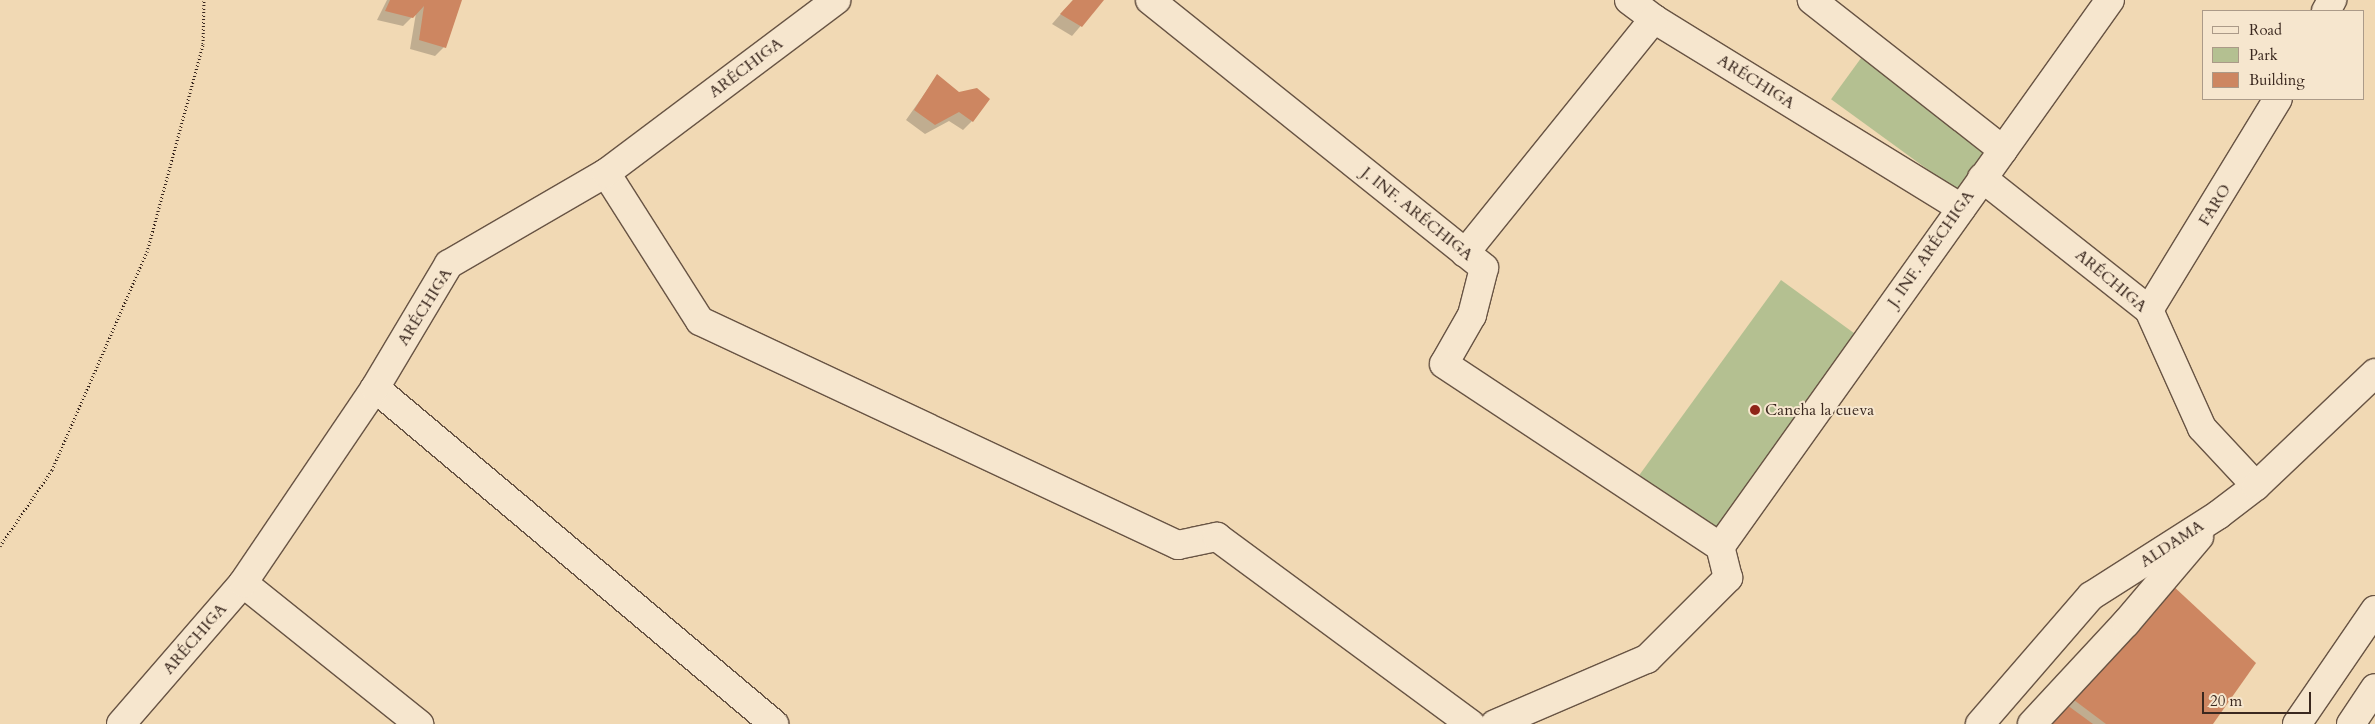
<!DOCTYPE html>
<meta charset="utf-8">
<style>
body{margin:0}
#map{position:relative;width:2375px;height:724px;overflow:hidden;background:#f1d9b4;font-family:Cardo,serif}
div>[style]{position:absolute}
.green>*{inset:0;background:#b4c091;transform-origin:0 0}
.shadow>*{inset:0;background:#0003}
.building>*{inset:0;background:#cd8661}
.path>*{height:3px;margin-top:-1.5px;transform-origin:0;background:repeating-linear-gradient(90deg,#3a281f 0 1px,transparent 0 3.5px)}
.roads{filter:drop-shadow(1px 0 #685444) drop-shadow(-1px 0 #685444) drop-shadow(0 1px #685444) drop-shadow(0 -1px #685444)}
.street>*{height:28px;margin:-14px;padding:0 14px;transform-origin:14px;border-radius:14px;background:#f6e6ce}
.secondary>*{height:28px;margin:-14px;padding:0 14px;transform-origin:14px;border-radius:14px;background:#f6e6ce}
.dots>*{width:14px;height:14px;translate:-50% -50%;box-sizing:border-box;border:2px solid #f6e6ce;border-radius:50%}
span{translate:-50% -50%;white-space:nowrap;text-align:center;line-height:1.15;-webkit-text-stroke:4px #f6e6ce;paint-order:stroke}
.street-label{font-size:16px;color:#3a281f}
.poi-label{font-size:16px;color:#3a281f}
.left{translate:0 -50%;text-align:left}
.legend{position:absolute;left:2202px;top:10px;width:162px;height:90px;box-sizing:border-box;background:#f6e6ce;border:1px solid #ab9a88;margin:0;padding:6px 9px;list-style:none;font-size:15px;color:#3a281f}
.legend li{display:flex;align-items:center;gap:10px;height:25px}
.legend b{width:25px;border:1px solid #ab9a88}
.scale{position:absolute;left:2202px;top:692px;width:109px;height:22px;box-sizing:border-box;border:2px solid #3a281f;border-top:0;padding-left:6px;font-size:15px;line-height:18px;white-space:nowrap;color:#3a281f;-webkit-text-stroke:4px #f6e6ce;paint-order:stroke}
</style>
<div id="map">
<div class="green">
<div style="left:1864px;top:54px;width:164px;height:56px;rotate:36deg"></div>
<div style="left:1781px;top:280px;width:105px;height:241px;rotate:36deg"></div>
</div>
<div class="shadow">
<div style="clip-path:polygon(387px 0,460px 0,444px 47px,435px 56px,410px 49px,416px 13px,403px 26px,377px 20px)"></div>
<div style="clip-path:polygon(1073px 0,1103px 0,1072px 36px,1052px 24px)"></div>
<div style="clip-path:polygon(937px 76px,972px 121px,963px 130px,949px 121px,925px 134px,906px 120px)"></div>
<div style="clip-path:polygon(2155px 601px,2211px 724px,2050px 724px,2067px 707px)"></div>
</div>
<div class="building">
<div style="clip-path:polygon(390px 0,462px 0,446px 48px,419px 40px,424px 6px,413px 18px,385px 11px)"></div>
<div style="clip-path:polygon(1073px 0,1104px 0,1082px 27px,1060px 14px)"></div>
<div style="clip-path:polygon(937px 74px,959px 92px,977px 88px,990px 99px,973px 122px,959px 112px,935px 125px,914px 110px)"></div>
<div style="clip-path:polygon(2171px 584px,2256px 663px,2213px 724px,2106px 724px,2074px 700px)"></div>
<div style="clip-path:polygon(2067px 705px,2093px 724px,2049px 724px)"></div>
</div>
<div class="path">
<div style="left:0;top:546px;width:92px;rotate:-55.6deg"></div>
<div style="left:52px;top:470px;width:238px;rotate:-66.5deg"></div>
<div style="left:147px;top:252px;width:215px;rotate:-74.9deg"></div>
<div style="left:203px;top:44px;width:44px;rotate:-88.7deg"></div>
</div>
<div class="roads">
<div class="street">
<div style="left:1150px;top:0;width:428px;rotate:38.7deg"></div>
<div style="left:1484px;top:268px;width:49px;rotate:104.3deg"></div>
<div style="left:1472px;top:315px;width:56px;rotate:119.7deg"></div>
<div style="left:1444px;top:364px;width:331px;rotate:33.5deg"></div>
<div style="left:1629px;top:0;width:31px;rotate:37deg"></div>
<div style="left:1654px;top:19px;width:361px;rotate:31.6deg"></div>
<div style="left:2326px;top:11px;width:13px;rotate:-61deg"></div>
<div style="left:2003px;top:150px;width:184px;rotate:-54.5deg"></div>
<div style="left:606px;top:173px;width:175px;rotate:57.6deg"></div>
<div style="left:700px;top:321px;width:528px;rotate:25.11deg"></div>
<div style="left:1178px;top:545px;width:40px;rotate:-12deg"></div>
<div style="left:1217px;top:537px;width:315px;rotate:36.4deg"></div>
<div style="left:1982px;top:178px;width:213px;rotate:38.3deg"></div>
<div style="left:2149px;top:310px;width:129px;rotate:65.8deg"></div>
<div style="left:2202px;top:428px;width:79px;rotate:47deg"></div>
<div style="left:1465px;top:253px;width:301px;rotate:-51.1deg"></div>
<div style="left:2149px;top:310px;width:247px;rotate:-58.6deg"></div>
<div style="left:375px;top:388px;width:522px;rotate:40.1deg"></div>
<div style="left:243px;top:583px;width:226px;rotate:38.7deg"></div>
<div style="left:121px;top:724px;width:186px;rotate:-49.1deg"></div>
<div style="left:243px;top:583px;width:235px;rotate:-55.9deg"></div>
<div style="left:375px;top:388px;width:144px;rotate:-59.2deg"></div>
<div style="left:449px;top:264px;width:181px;rotate:-30.1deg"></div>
<div style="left:606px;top:173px;width:288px;rotate:-36.9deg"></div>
<div style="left:1495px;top:724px;width:165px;rotate:-23.2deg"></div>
<div style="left:1647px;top:659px;width:115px;rotate:-45deg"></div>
<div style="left:1728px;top:578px;width:32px;rotate:-104deg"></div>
<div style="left:1720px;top:547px;width:488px;rotate:-54.5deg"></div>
<div style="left:2003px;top:150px;width:243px;rotate:-141.9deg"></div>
<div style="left:1980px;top:724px;width:169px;rotate:-49.1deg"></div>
<div style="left:2091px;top:596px;width:151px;rotate:-32.5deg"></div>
<div style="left:2218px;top:515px;width:48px;rotate:-37.3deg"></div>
<div style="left:2256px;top:486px;width:164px;rotate:-43.5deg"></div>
<div style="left:2032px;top:724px;width:138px;rotate:-47.1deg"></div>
<div style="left:2126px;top:623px;width:113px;rotate:-49.7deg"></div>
</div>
<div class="secondary">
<div style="left:2297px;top:724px;width:138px;rotate:-55.6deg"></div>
<div style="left:2351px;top:724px;width:43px;rotate:-56.3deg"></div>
</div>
</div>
<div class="dots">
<div style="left:1755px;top:410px;background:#8f2418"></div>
</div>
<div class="street-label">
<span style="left:746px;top:68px;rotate:-37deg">ARÉCHIGA</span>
<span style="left:1756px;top:82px;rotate:32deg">ARÉCHIGA</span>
<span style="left:2215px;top:205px;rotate:-58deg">FARO</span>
<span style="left:1417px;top:214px;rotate:39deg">J. INF. ARÉCHIGA</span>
<span style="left:1931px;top:249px;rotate:-55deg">J. INF. ARÉCHIGA</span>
<span style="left:2111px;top:281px;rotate:40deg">ARÉCHIGA</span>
<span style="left:425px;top:307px;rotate:-58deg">ARÉCHIGA</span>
<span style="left:2172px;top:544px;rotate:-33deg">ALDAMA</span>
<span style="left:195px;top:639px;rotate:-49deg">ARÉCHIGA</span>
</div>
<div class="poi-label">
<span class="left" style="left:1765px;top:410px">Cancha la cueva</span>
</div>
<ul class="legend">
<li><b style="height:6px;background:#f6e6ce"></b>Road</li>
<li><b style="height:14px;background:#b4c091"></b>Park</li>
<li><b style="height:14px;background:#cd8661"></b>Building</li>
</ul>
<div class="scale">20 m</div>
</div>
